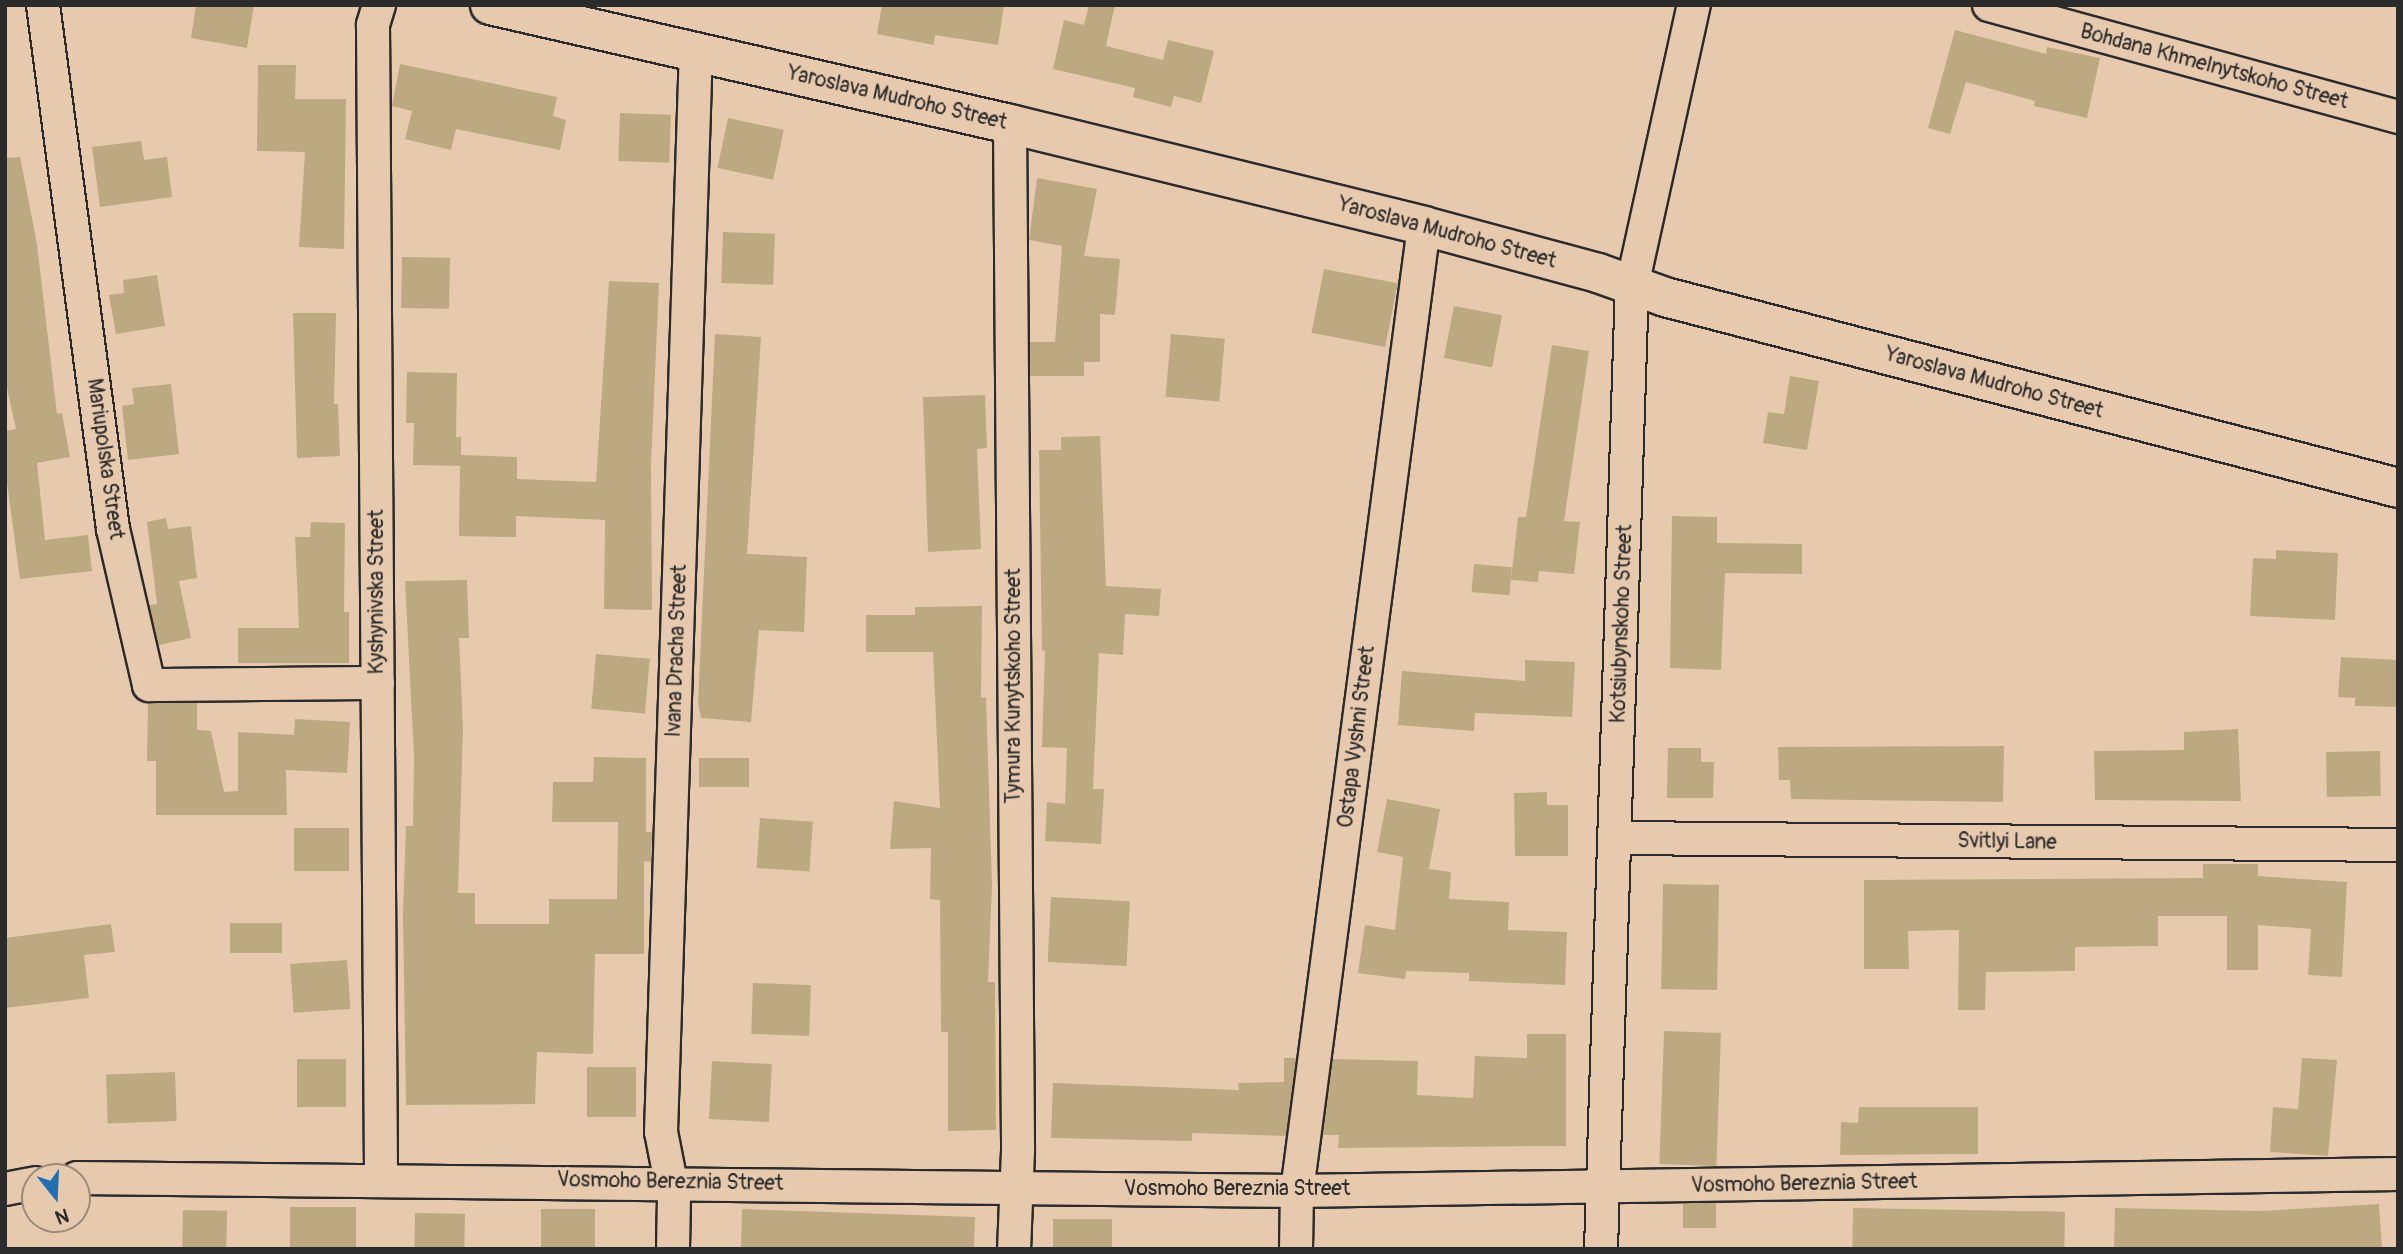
<!DOCTYPE html>
<style>
body{margin:0}
#map{position:relative;width:2403px;height:1254px;overflow:hidden;background:#e7caae;font-family:Pangolin,sans-serif}
div>[style]{position:absolute}
.building>*{inset:0;background:#bda981;transform-origin:0 0}
.roads{filter:drop-shadow(2px 0 #2b2b2b) drop-shadow(-2px 0 #2b2b2b) drop-shadow(0 2px #2b2b2b) drop-shadow(0 -2px #2b2b2b)}
.minor>*{height:32px;margin:-16px;padding:0 16px;transform-origin:16px;border-radius:16px;background:#e7caae}
.tertiary>*{height:38px;margin:-19px;padding:0 19px;transform-origin:19px;border-radius:19px;background:#e7caae}
span{translate:-50% -50%;white-space:nowrap;text-align:center;line-height:1.15;-webkit-text-stroke:6px #e7caae;paint-order:stroke}
.street-label{font-size:21px;color:#2b2b2b}
.frame{position:absolute;inset:0;border:7px solid #2b2b2b;pointer-events:none}
.north{position:absolute;left:21px;top:1163px;width:70px;height:70px;box-sizing:border-box;background:#e7caae;border:2px solid #9c8a7a;border-radius:50%;rotate:162deg;font-size:19px;font-weight:700;line-height:28px;text-align:center;color:#2b2b2b}
.north::after{content:'';display:block;margin:auto;width:24px;height:32px;background:#1f6fb2;clip-path:polygon(50% 0,100% 100%,50% 72%,0 100%)}
</style>
<div id="map">
<div class="building">
<div style="clip-path:polygon(196px 5px,254px 5px,247px 48px,191px 38px)"></div>
<div style="clip-path:polygon(882px 5px,1004px 5px,998px 45px,935px 35px,934px 45px,877px 34px)"></div>
<div style="clip-path:polygon(1089px 5px,1115px 5px,1106px 46px,1163px 60px,1168px 40px,1214px 51px,1201px 103px,1174px 96px,1171px 107px,1133px 97px,1135px 88px,1053px 69px,1064px 20px,1084px 25px)"></div>
<div style="clip-path:polygon(1955px 30px,2046px 54px,2047px 47px,2100px 58px,2087px 118px,2034px 106px,2035px 101px,1966px 82px,1950px 134px,1928px 128px)"></div>
<div style="clip-path:polygon(400px 64px,557px 97px,553px 116px,566px 120px,560px 150px,456px 129px,451px 150px,405px 139px,412px 111px,392px 106px)"></div>
<div style="clip-path:polygon(258px 65px,296px 65px,295px 99px,346px 99px,344px 249px,299px 247px,305px 152px,257px 151px)"></div>
<div style="left:620px;top:113px;width:51px;height:48px;rotate:2deg"></div>
<div style="left:728px;top:118px;width:57px;height:51px;rotate:12deg"></div>
<div style="clip-path:polygon(141px 141px,144px 160px,167px 157px,172px 197px,100px 207px,92px 147px)"></div>
<div style="clip-path:polygon(20px 157px,37px 244px,57px 414px,62px 413px,70px 457px,37px 463px,45px 540px,88px 535px,92px 571px,20px 579px,5px 468px,5px 431px,16px 429px,5px 379px,5px 158px)"></div>
<div style="clip-path:polygon(1037px 178px,1097px 189px,1084px 256px,1120px 259px,1115px 315px,1100px 314px,1100px 362px,1084px 362px,1084px 376px,1030px 376px,1030px 342px,1055px 342px,1062px 246px,1029px 240px)"></div>
<div style="left:723px;top:232px;width:52px;height:51px;rotate:2deg"></div>
<div style="left:402px;top:257px;width:48px;height:51px;rotate:1deg"></div>
<div style="left:1324px;top:269px;width:75px;height:65px;rotate:11deg"></div>
<div style="clip-path:polygon(157px 275px,165px 326px,116px 334px,109px 295px,124px 293px,123px 280px)"></div>
<div style="clip-path:polygon(609px 281px,659px 283px,651px 464px,652px 610px,604px 609px,605px 520px,516px 516px,516px 537px,459px 536px,460px 466px,413px 465px,414px 423px,406px 423px,407px 372px,457px 373px,456px 437px,461px 437px,461px 455px,517px 457px,517px 479px,596px 482px)"></div>
<div style="left:1454px;top:306px;width:49px;height:53px;rotate:11deg"></div>
<div style="clip-path:polygon(293px 313px,336px 313px,334px 404px,338px 404px,340px 456px,297px 458px)"></div>
<div style="clip-path:polygon(715px 334px,761px 337px,747px 554px,807px 557px,804px 632px,759px 630px,751px 722px,701px 718px,698px 703px)"></div>
<div style="left:1171px;top:334px;width:54px;height:63px;rotate:5deg"></div>
<div style="clip-path:polygon(1552px 345px,1589px 351px,1564px 521px,1580px 522px,1574px 574px,1539px 571px,1538px 582px,1511px 580px,1518px 517px,1526px 517px)"></div>
<div style="clip-path:polygon(1790px 376px,1819px 381px,1807px 450px,1763px 443px,1768px 412px,1784px 414px)"></div>
<div style="clip-path:polygon(171px 384px,179px 454px,128px 460px,122px 406px,134px 404px,132px 388px)"></div>
<div style="clip-path:polygon(985px 395px,987px 448px,977px 449px,981px 549px,928px 552px,923px 397px)"></div>
<div style="clip-path:polygon(1100px 436px,1106px 586px,1161px 589px,1159px 616px,1125px 614px,1123px 655px,1099px 653px,1093px 789px,1104px 789px,1101px 844px,1045px 841px,1047px 802px,1065px 804px,1067px 748px,1042px 747px,1045px 651px,1042px 650px,1039px 450px,1061px 450px,1061px 437px)"></div>
<div style="clip-path:polygon(1672px 516px,1717px 517px,1717px 543px,1802px 544px,1802px 574px,1725px 573px,1721px 670px,1670px 668px)"></div>
<div style="clip-path:polygon(166px 518px,168px 529px,191px 526px,197px 578px,179px 581px,191px 638px,159px 645px,149px 605px,157px 604px,147px 522px)"></div>
<div style="clip-path:polygon(311px 522px,345px 523px,344px 612px,349px 612px,349px 663px,238px 663px,238px 628px,299px 628px,295px 537px,310px 537px)"></div>
<div style="clip-path:polygon(2276px 550px,2338px 553px,2335px 620px,2250px 616px,2253px 558px,2276px 559px)"></div>
<div style="left:1474px;top:564px;width:38px;height:28px;rotate:5deg"></div>
<div style="clip-path:polygon(467px 580px,469px 638px,459px 638px,463px 728px,458px 893px,475px 893px,475px 924px,549px 924px,549px 899px,617px 899px,618px 822px,552px 822px,553px 782px,593px 782px,594px 757px,646px 758px,646px 832px,652px 832px,651px 862px,644px 861px,644px 954px,595px 954px,593px 1054px,537px 1052px,535px 1104px,406px 1105px,403px 913px,406px 826px,413px 826px,414px 756px,405px 581px)"></div>
<div style="clip-path:polygon(982px 606px,981px 698px,986px 697px,992px 886px,988px 982px,995px 982px,996px 1130px,948px 1131px,948px 1032px,941px 1032px,940px 900px,930px 899px,931px 848px,890px 849px,894px 801px,940px 808px,933px 652px,866px 652px,866px 615px,915px 615px,915px 607px)"></div>
<div style="left:596px;top:654px;width:54px;height:55px;rotate:5deg"></div>
<div style="clip-path:polygon(2341px 657px,2398px 660px,2398px 707px,2355px 706px,2355px 698px,2338px 697px)"></div>
<div style="clip-path:polygon(1525px 660px,1575px 662px,1572px 717px,1475px 713px,1474px 731px,1398px 725px,1402px 671px,1525px 681px)"></div>
<div style="clip-path:polygon(148px 703px,197px 703px,197px 730px,211px 731px,224px 792px,238px 791px,238px 732px,294px 735px,295px 719px,350px 722px,347px 773px,286px 770px,287px 815px,156px 815px,156px 761px,147px 761px)"></div>
<div style="clip-path:polygon(2238px 729px,2241px 801px,2095px 800px,2094px 751px,2184px 750px,2184px 732px)"></div>
<div style="clip-path:polygon(2004px 746px,2003px 802px,1791px 799px,1790px 780px,1779px 780px,1778px 747px)"></div>
<div style="clip-path:polygon(1668px 748px,1701px 748px,1701px 762px,1714px 762px,1713px 798px,1667px 798px)"></div>
<div style="left:2380px;top:751px;width:45px;height:54px;rotate:89deg"></div>
<div style="left:699px;top:758px;width:50px;height:29px"></div>
<div style="clip-path:polygon(1547px 792px,1547px 805px,1568px 805px,1568px 856px,1515px 856px,1514px 793px)"></div>
<div style="clip-path:polygon(1387px 799px,1440px 809px,1429px 869px,1451px 872px,1449px 899px,1509px 902px,1508px 930px,1567px 932px,1565px 985px,1469px 981px,1469px 973px,1406px 971px,1405px 979px,1358px 973px,1365px 925px,1395px 930px,1403px 857px,1377px 852px)"></div>
<div style="left:760px;top:818px;width:53px;height:50px;rotate:4deg"></div>
<div style="left:294px;top:828px;width:55px;height:43px"></div>
<div style="clip-path:polygon(2203px 864px,2258px 864px,2258px 876px,2347px 882px,2342px 977px,2308px 975px,2311px 929px,2258px 925px,2258px 970px,2227px 970px,2227px 916px,2158px 916px,2158px 946px,2075px 947px,2075px 971px,1986px 972px,1985px 1010px,1958px 1010px,1959px 930px,1908px 931px,1909px 969px,1864px 969px,1864px 880px,2203px 878px)"></div>
<div style="left:1663px;top:884px;width:56px;height:105px;rotate:1deg"></div>
<div style="left:1051px;top:897px;width:79px;height:65px;rotate:3deg"></div>
<div style="left:230px;top:923px;width:52px;height:30px"></div>
<div style="clip-path:polygon(111px 924px,115px 952px,84px 955px,89px 998px,5px 1008px,5px 938px)"></div>
<div style="left:347px;top:960px;width:49px;height:57px;rotate:86deg"></div>
<div style="left:753px;top:983px;width:58px;height:51px;rotate:2deg"></div>
<div style="left:1721px;top:1033px;width:133px;height:57px;rotate:92deg"></div>
<div style="clip-path:polygon(1527px 1034px,1566px 1034px,1566px 1146px,1338px 1148px,1339px 1135px,1323px 1135px,1333px 1059px,1418px 1061px,1417px 1095px,1473px 1098px,1475px 1056px,1527px 1058px)"></div>
<div style="clip-path:polygon(1284px 1058px,1296px 1058px,1286px 1136px,1192px 1133px,1192px 1141px,1051px 1138px,1053px 1083px,1239px 1090px,1238px 1083px,1284px 1082px)"></div>
<div style="clip-path:polygon(2302px 1058px,2337px 1060px,2328px 1156px,2270px 1152px,2273px 1107px,2298px 1109px)"></div>
<div style="left:297px;top:1059px;width:49px;height:48px"></div>
<div style="left:712px;top:1061px;width:60px;height:58px;rotate:3deg"></div>
<div style="left:587px;top:1067px;width:49px;height:50px"></div>
<div style="left:175px;top:1072px;width:49px;height:69px;rotate:88deg"></div>
<div style="clip-path:polygon(1859px 1107px,1978px 1107px,1978px 1154px,1840px 1155px,1841px 1122px,1858px 1123px)"></div>
<div style="left:1683px;top:1203px;width:33px;height:25px"></div>
<div style="clip-path:polygon(2379px 1204px,2382px 1249px,2114px 1249px,2115px 1208px,2261px 1211px)"></div>
<div style="left:290px;top:1207px;width:66px;height:42px"></div>
<div style="left:1853px;top:1208px;width:212px;height:41px;rotate:1deg"></div>
<div style="left:541px;top:1209px;width:54px;height:40px"></div>
<div style="clip-path:polygon(742px 1209px,975px 1217px,974px 1249px,741px 1249px)"></div>
<div style="left:183px;top:1210px;width:44px;height:39px;rotate:1deg"></div>
<div style="left:415px;top:1213px;width:50px;height:36px;rotate:1deg"></div>
<div style="left:1112px;top:1219px;width:30px;height:59px;rotate:90deg"></div>
</div>
<div class="roads">
<div class="minor">
<div style="left:43px;top:5px;width:529px;rotate:82.39deg"></div>
<div style="left:113px;top:529px;width:160px;rotate:77deg"></div>
<div style="left:149px;top:685px;width:229px;rotate:-0.5deg"></div>
<div style="left:379px;top:5px;width:21px;rotate:107deg"></div>
<div style="left:373px;top:25px;width:1154px;rotate:89.6deg"></div>
<div style="left:1989px;top:5px;width:424px;rotate:15.3deg"></div>
<div style="left:1010px;top:124px;width:1027px;rotate:89.55deg"></div>
<div style="left:1018px;top:1151px;width:98px;rotate:92.3deg"></div>
<div style="left:1616px;top:838px;width:782px;rotate:0.51deg"></div>
<div style="left:77px;top:1178px;width:1220px;rotate:0.61deg"></div>
<div style="left:1297px;top:1191px;width:1101px;rotate:-0.88deg"></div>
<div style="left:5px;top:1189px;width:31px;rotate:-11deg"></div>
<div style="left:673px;top:1249px;width:51px;rotate:-88.9deg"></div>
<div style="left:674px;top:1198px;width:67px;rotate:-101.1deg"></div>
<div style="left:661px;top:1132px;width:1082px;rotate:-88.15deg"></div>
<div style="left:1296px;top:1249px;width:58px;rotate:-89deg"></div>
<div style="left:1297px;top:1191px;width:973px;rotate:-82.5deg"></div>
<div style="left:1601px;top:1249px;width:963px;rotate:-88.16deg"></div>
<div style="left:1632px;top:286px;width:288px;rotate:-77.6deg"></div>
</div>
<div class="tertiary">
<div style="left:490px;top:5px;width:533px;rotate:12.89deg"></div>
<div style="left:1010px;top:124px;width:426px;rotate:13.8deg"></div>
<div style="left:1424px;top:226px;width:180px;rotate:15.1deg"></div>
<div style="left:1598px;top:273px;width:71px;rotate:19.7deg"></div>
<div style="left:1665px;top:297px;width:757px;rotate:14.6deg"></div>
</div>
</div>
<div class="street-label">
<span style="left:2214px;top:67px;rotate:15deg">Bohdana Khmelnytskoho Street</span>
<span style="left:897px;top:98px;rotate:13deg">Yaroslava Mudroho Street</span>
<span style="left:1447px;top:233px;rotate:15deg">Yaroslava Mudroho Street</span>
<span style="left:1994px;top:383px;rotate:15deg">Yaroslava Mudroho Street</span>
<span style="left:105px;top:459px;rotate:82deg">Mariupolska Street</span>
<span style="left:377px;top:592px;rotate:-90deg">Kyshynivska Street</span>
<span style="left:1622px;top:624px;rotate:-88deg">Kotsiubynskoho Street</span>
<span style="left:677px;top:651px;rotate:-88deg">Ivana Dracha Street</span>
<span style="left:1014px;top:686px;rotate:-90deg">Tymura Kunytskoho Street</span>
<span style="left:1357px;top:737px;rotate:-83deg">Ostapa Vyshni Street</span>
<span style="left:2007px;top:842px;rotate:1deg">Svitlyi Lane</span>
<span style="left:670px;top:1182px;rotate:1deg">Vosmoho Bereznia Street</span>
<span style="left:1804px;top:1184px;rotate:-1deg">Vosmoho Bereznia Street</span>
<span style="left:1237px;top:1189px">Vosmoho Bereznia Street</span>
</div>
<div class="frame"></div>
<div class="north">N</div>
</div>
